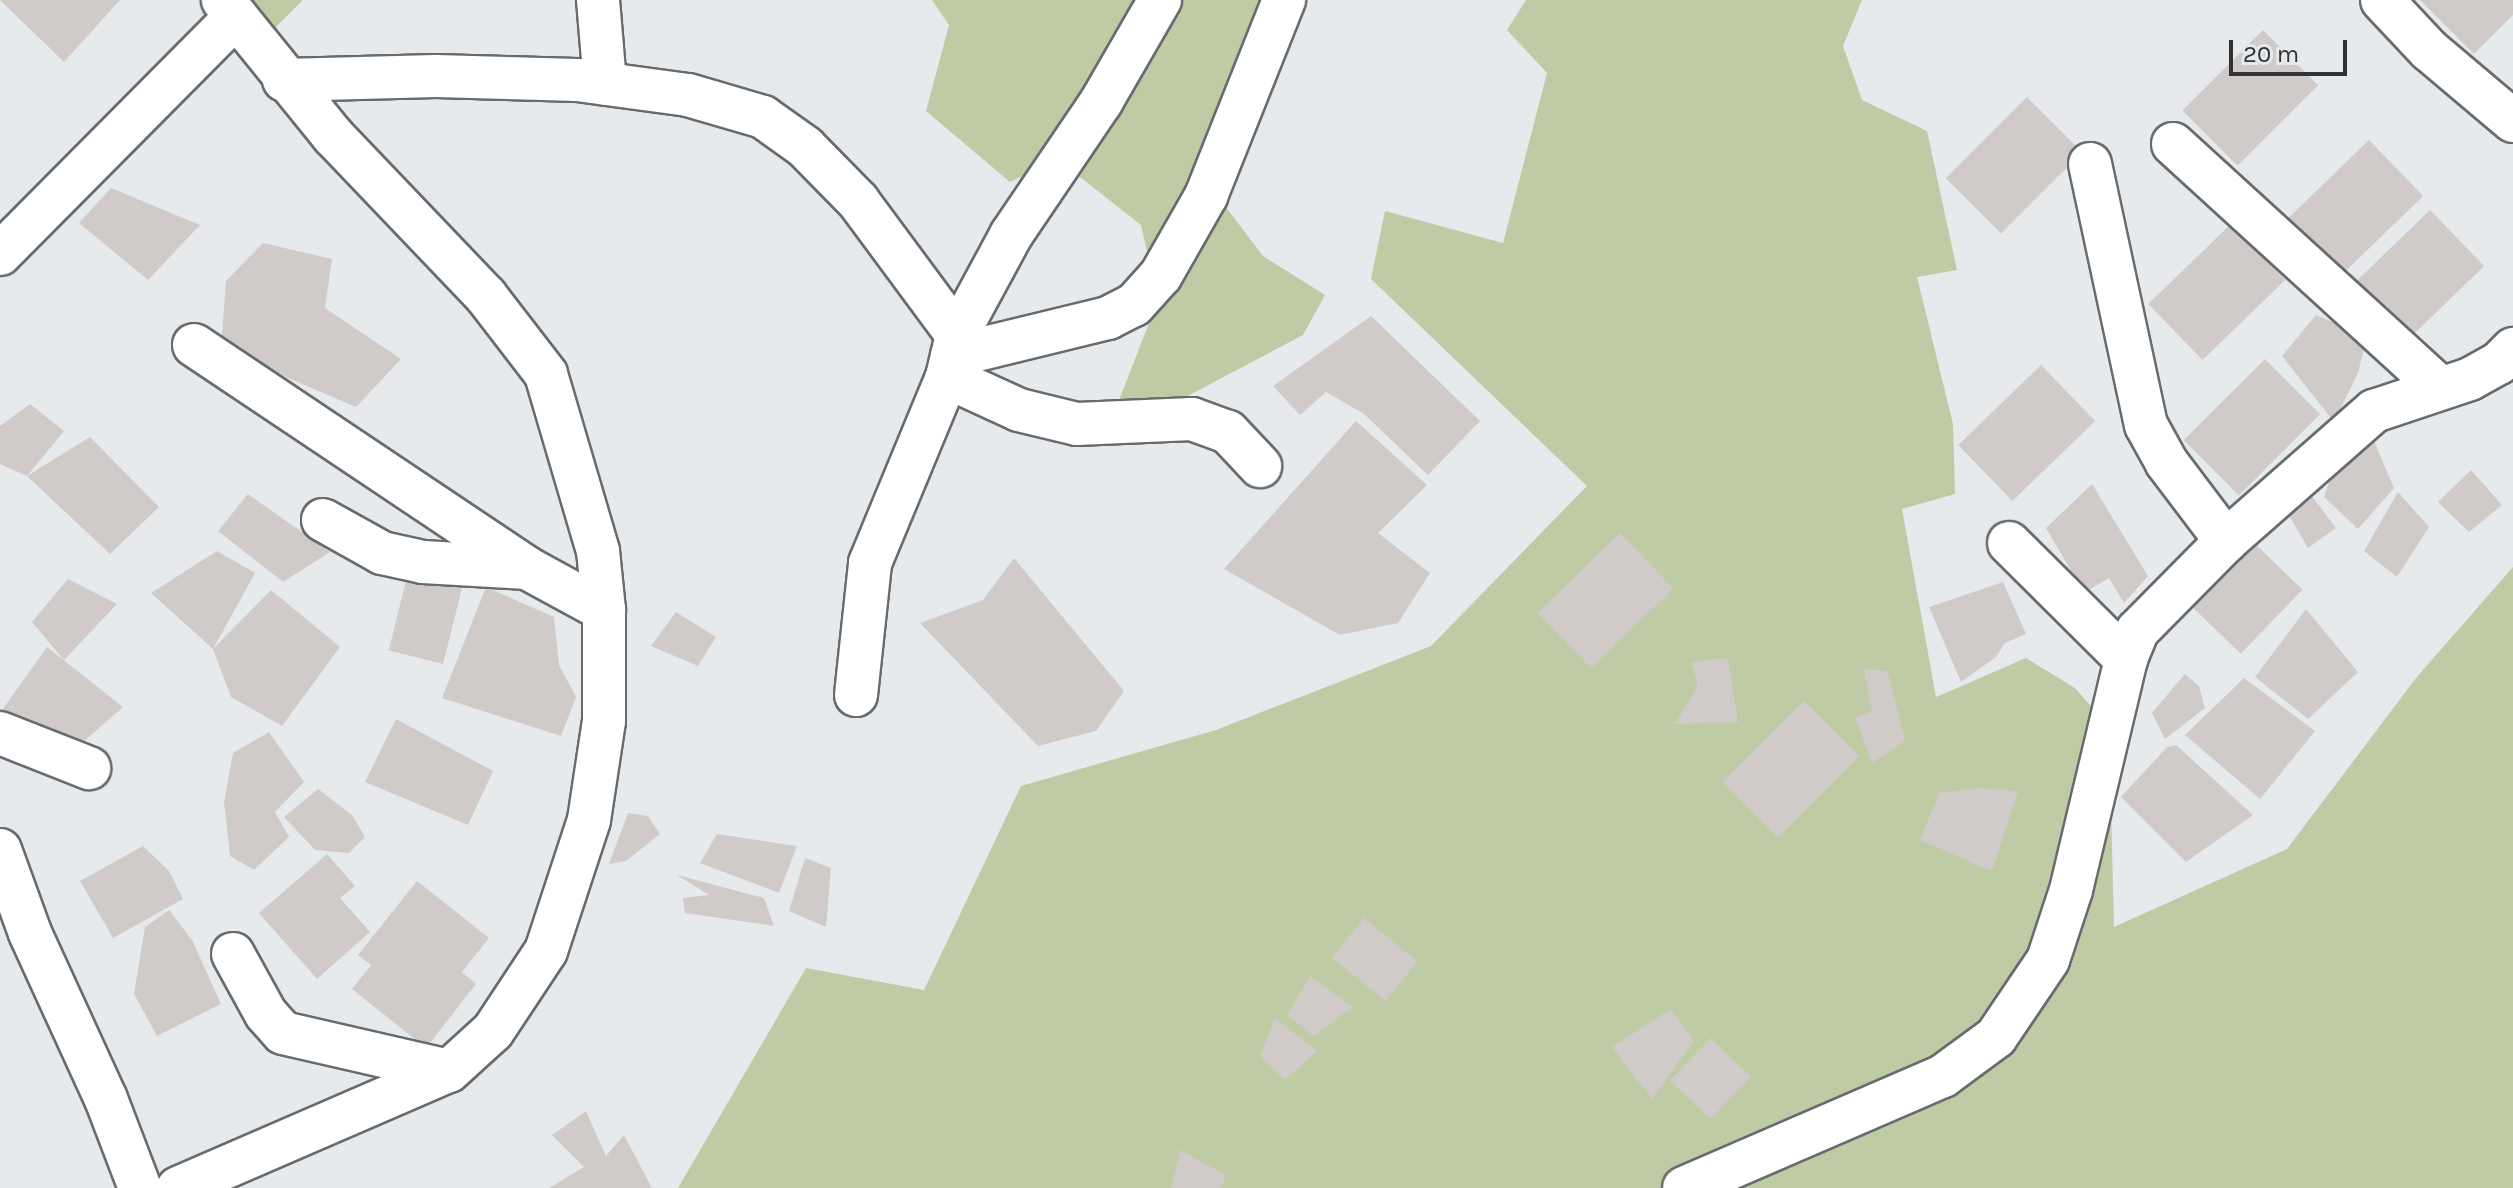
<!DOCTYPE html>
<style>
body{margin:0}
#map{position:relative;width:2513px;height:1188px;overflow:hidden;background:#e6eaed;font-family:Karla,sans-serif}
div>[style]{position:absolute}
.green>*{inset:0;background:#bfcba4}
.building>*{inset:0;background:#d0cbc8;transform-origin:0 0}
.roads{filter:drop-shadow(2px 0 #686b6e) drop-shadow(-2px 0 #686b6e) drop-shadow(0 2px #686b6e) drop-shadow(0 -2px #686b6e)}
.minor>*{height:42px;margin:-21px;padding:0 21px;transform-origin:21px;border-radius:21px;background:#fff}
span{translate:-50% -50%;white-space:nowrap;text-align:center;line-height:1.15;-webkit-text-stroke:7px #e6eaed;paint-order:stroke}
.scale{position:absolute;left:2229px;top:40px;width:118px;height:36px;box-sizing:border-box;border:4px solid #313234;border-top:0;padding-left:10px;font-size:24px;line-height:28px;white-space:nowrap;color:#313234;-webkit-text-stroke:6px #e6eaed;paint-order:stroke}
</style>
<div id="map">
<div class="green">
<div style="clip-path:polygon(246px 0,303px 0,269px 34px)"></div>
<div style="clip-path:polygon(932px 0,1272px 0,1212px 189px,1263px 256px,1325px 295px,1303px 335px,1180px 400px,1114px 413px,1158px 300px,1141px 225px,1057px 159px,1010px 182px,926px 111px,949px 25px)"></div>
<div style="clip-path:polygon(1526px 0,1862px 0,1843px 46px,1862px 100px,1927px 131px,1957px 270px,1917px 277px,1953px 424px,1955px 494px,1902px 509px,1936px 697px,2026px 658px,2075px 688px,2109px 727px,2114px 927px,2287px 849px,2416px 678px,2513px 567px,2513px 1188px,678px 1188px,806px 968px,924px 990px,1021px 786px,1216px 730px,1431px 646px,1587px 486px,1371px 279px,1385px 211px,1503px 243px,1547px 73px,1507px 30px)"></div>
</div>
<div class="building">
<div style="clip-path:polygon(0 0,120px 0,64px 62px)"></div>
<div style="clip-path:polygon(2420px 0,2513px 0,2513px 15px,2474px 54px)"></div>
<div style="left:2263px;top:30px;width:78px;height:114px;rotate:45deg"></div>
<div style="left:2027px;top:97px;width:78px;height:115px;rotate:45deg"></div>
<div style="left:2369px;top:140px;width:78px;height:115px;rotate:46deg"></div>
<div style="clip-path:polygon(111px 188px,200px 225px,148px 280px,79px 223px)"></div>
<div style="left:2430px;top:210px;width:78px;height:115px;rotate:46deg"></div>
<div style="left:2231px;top:224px;width:78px;height:115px;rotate:46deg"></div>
<div style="clip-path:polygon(263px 243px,332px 259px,325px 308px,401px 359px,356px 407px,221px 349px,226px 281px)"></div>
<div style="clip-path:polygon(2316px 315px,2367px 337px,2358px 373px,2334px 422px,2282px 356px)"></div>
<div style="clip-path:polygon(1371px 316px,1480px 421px,1428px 475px,1364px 414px,1326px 392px,1300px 415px,1273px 386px)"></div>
<div style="left:2265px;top:359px;width:78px;height:115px;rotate:45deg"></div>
<div style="left:2041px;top:365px;width:78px;height:115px;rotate:46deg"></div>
<div style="clip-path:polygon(30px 404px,64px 431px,27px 476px,0 464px,0 426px)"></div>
<div style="clip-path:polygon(1356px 421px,1427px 485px,1378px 533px,1430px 573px,1398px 623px,1340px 635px,1224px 569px)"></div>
<div style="clip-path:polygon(90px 437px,159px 507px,110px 554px,27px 476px)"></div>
<div style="clip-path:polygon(2374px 441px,2394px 488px,2358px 529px,2324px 497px,2335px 464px)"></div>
<div style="clip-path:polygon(2471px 470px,2502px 505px,2469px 532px,2438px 502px)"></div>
<div style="clip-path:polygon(2092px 484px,2148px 576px,2124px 603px,2109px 578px,2084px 593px,2046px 528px)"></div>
<div style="clip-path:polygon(2308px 491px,2336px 528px,2308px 548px,2288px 514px)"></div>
<div style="clip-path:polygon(2398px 492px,2429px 527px,2397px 577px,2364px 551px)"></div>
<div style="clip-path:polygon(248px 494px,330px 552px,283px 582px,218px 531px)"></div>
<div style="left:1620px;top:533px;width:77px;height:115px;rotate:46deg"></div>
<div style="left:2250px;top:539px;width:73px;height:89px;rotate:44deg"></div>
<div style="clip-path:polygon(217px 551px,255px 573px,213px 649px,271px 590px,340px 647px,282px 726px,231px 697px,213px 649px,151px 593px)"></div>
<div style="clip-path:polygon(1014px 558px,1124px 691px,1096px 731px,1038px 746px,920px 623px,983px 600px)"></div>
<div style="left:409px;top:569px;width:56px;height:84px;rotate:14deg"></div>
<div style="clip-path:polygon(68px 579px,117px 604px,64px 660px,32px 622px)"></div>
<div style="clip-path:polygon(2003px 582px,2026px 634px,2005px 643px,1996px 657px,1961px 682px,1929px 607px)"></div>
<div style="clip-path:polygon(486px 587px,554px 617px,559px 665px,576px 697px,561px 736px,442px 698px)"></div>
<div style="clip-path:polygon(2306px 609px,2358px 672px,2308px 719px,2255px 677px)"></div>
<div style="clip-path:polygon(676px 612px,716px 637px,698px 666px,651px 646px)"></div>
<div style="clip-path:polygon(47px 647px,123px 707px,75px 749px,0 713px)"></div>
<div style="clip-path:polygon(1728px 658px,1738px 722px,1675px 724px,1698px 686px,1691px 662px)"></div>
<div style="clip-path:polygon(1864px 669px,1888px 671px,1905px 741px,1872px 763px,1855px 717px,1872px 712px)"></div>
<div style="clip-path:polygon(2185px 674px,2199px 686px,2205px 708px,2165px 739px,2152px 713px)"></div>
<div style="clip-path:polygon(2244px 678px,2315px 731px,2260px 799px,2185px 735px)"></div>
<div style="left:1804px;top:701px;width:78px;height:115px;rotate:45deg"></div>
<div style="clip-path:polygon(396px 719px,493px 771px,468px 825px,365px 782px)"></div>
<div style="clip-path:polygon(269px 732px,304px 782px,275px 812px,289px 837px,254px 870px,230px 856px,224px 802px,233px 753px)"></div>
<div style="clip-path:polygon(2176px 745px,2253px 815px,2186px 862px,2121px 797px,2167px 747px)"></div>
<div style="clip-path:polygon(1980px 788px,2018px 791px,1992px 871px,1920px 840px,1939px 793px)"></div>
<div style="clip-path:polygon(318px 789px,352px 815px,365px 837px,349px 853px,315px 850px,284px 817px)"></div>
<div style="clip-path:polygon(628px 813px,648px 816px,660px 834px,626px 861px,609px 864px)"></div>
<div style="clip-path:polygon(717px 834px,797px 846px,779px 893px,700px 863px)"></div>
<div style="clip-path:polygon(143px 846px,169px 871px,183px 899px,113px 938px,80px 881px)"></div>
<div style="clip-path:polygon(327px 854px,355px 886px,340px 898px,370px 932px,317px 979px,259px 913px)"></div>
<div style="clip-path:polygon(805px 858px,831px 868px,826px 927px,789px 911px)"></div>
<div style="clip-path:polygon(677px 875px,764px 898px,774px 926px,685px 913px,683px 898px,709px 895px)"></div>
<div style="clip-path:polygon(417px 881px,489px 938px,462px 972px,476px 984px,426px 1048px,352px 989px,371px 965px,358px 955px)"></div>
<div style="clip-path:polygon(169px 910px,192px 940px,221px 1004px,157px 1036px,134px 994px,145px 927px)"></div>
<div style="left:1364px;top:918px;width:69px;height:51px;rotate:39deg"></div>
<div style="clip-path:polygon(1310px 976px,1353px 1007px,1313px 1036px,1287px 1015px)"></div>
<div style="clip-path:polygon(1671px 1009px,1694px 1041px,1652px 1099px,1612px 1047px)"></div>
<div style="clip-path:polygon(1275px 1018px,1317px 1051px,1285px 1080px,1260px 1057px)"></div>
<div style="left:1711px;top:1038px;width:56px;height:59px;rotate:44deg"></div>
<div style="clip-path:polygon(586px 1111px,606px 1156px,624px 1135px,652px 1188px,549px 1188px,584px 1167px,552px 1135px)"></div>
<div style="clip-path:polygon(1180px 1150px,1226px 1175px,1221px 1188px,1171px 1188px)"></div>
</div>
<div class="roads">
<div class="minor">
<div style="left:598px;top:0;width:84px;rotate:85.2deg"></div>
<div style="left:2382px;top:0;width:69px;rotate:46.8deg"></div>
<div style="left:2429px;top:50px;width:110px;rotate:40.2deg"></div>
<div style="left:284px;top:80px;width:152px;rotate:-1.5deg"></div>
<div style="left:436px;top:76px;width:141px;rotate:1.6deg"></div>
<div style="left:577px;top:80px;width:112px;rotate:7.7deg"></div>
<div style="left:688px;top:95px;width:78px;rotate:16.3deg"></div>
<div style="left:763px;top:117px;width:52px;rotate:35.5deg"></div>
<div style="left:805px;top:147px;width:76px;rotate:45.5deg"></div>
<div style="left:858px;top:201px;width:167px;rotate:53.5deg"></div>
<div style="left:2173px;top:144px;width:359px;rotate:42.4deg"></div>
<div style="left:2090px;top:164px;width:267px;rotate:77.9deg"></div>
<div style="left:2146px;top:425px;width:43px;rotate:61.1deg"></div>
<div style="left:2167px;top:463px;width:98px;rotate:52.9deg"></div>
<div style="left:0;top:254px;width:335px;rotate:-45.2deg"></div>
<div style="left:194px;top:345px;width:401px;rotate:33.8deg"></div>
<div style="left:527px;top:568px;width:88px;rotate:28.6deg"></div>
<div style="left:952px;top:356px;width:161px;rotate:-13.7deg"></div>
<div style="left:1108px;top:318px;width:29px;rotate:-27deg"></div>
<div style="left:1134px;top:305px;width:40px;rotate:-48deg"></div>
<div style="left:1161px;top:275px;width:91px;rotate:-60.3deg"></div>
<div style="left:1206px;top:196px;width:211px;rotate:-68.3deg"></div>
<div style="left:947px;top:377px;width:79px;rotate:24.6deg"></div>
<div style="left:1019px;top:410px;width:60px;rotate:13.6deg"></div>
<div style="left:1077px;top:424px;width:115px;rotate:-2.5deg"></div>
<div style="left:1192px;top:419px;width:38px;rotate:20deg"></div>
<div style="left:1228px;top:432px;width:47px;rotate:46.7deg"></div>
<div style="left:323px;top:520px;width:68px;rotate:29.2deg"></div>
<div style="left:382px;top:553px;width:42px;rotate:12.4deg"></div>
<div style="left:423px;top:562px;width:104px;rotate:3.3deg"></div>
<div style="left:2009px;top:543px;width:165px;rotate:44.8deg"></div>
<div style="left:856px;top:695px;width:133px;rotate:-83.9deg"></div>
<div style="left:870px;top:563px;width:201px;rotate:-67.5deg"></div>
<div style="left:947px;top:377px;width:43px;rotate:-76.6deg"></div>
<div style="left:957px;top:335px;width:114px;rotate:-61.6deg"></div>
<div style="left:1011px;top:235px;width:161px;rotate:-55.9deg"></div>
<div style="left:1101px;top:102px;width:118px;rotate:-60deg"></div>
<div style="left:0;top:733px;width:96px;rotate:21.5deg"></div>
<div style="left:0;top:850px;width:88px;rotate:70.1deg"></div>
<div style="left:30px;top:933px;width:183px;rotate:65.4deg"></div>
<div style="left:106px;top:1099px;width:95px;rotate:69.1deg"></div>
<div style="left:233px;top:954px;width:68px;rotate:61.2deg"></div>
<div style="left:266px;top:1014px;width:25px;rotate:48deg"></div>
<div style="left:283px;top:1033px;width:170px;rotate:12.9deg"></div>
<div style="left:178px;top:1188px;width:295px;rotate:-23.4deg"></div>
<div style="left:449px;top:1071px;width:59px;rotate:-42.3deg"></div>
<div style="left:493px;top:1031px;width:96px;rotate:-56.5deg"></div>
<div style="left:546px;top:951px;width:138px;rotate:-71.8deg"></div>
<div style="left:589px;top:820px;width:100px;rotate:-81.4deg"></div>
<div style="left:604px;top:721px;width:111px;rotate:-90deg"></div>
<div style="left:604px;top:610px;width:59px;rotate:-95.8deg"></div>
<div style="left:598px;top:551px;width:184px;rotate:-106.4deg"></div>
<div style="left:546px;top:374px;width:98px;rotate:-127.6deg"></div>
<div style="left:486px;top:296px;width:221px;rotate:-133.7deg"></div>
<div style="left:333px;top:136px;width:175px;rotate:-129deg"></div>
<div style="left:1684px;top:1188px;width:282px;rotate:-23.4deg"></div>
<div style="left:1943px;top:1076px;width:66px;rotate:-36.3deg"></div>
<div style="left:1996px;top:1037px;width:93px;rotate:-56deg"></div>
<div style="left:2048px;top:960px;width:74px;rotate:-71.8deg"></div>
<div style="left:2071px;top:890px;width:237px;rotate:-76.6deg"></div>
<div style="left:2126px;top:659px;width:31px;rotate:-68deg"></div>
<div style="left:2138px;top:630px;width:125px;rotate:-45.3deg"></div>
<div style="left:2226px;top:541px;width:197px;rotate:-41.3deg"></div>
<div style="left:2374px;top:411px;width:101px;rotate:-18.4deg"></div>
<div style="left:2470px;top:379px;width:33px;rotate:-29deg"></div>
<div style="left:2499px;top:363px;width:20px;rotate:-45deg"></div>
</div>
</div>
<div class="scale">20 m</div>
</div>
